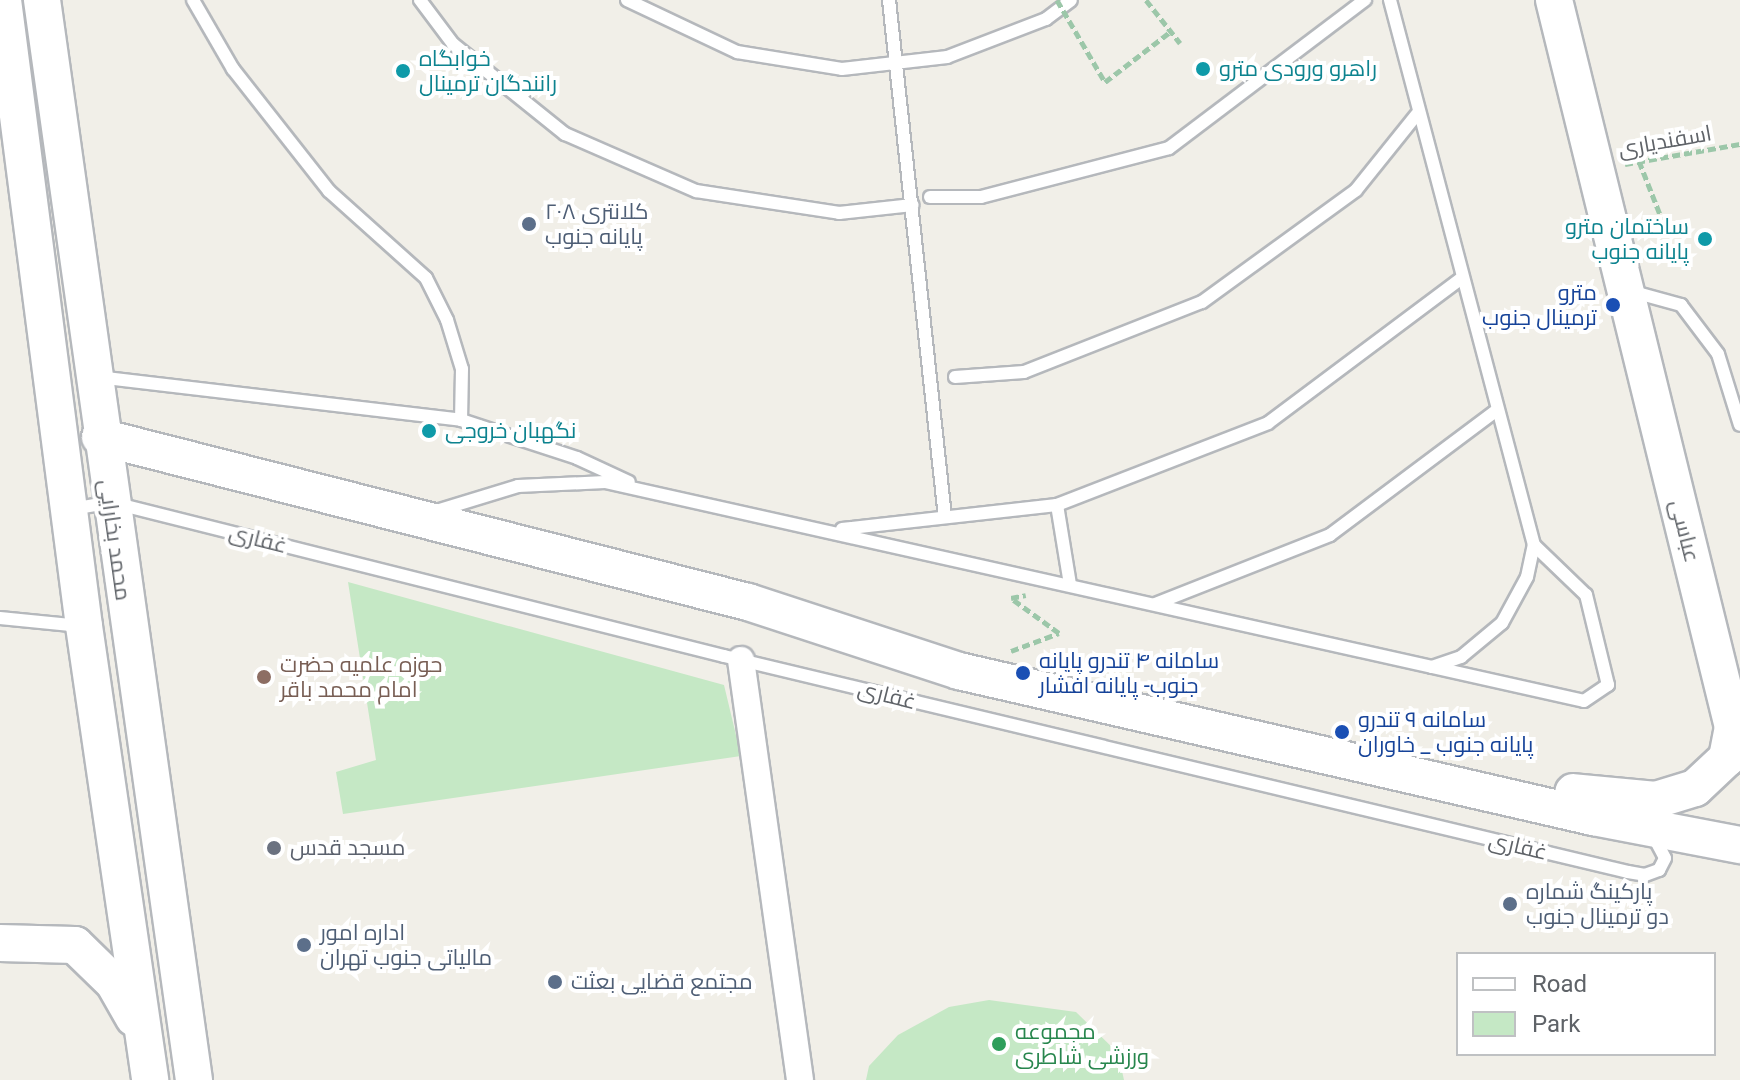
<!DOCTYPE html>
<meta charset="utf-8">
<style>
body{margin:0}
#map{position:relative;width:1740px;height:1080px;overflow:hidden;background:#f1efe8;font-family:Roboto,Cairo,sans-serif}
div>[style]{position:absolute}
.green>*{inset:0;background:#c5e8c5}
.path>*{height:5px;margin-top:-2.5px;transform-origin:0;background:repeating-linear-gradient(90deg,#9cc7a9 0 8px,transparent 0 12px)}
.roads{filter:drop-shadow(2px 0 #b5b8bc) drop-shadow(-2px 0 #b5b8bc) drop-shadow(0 2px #b5b8bc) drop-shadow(0 -2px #b5b8bc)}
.lane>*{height:12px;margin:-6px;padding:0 6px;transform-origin:6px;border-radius:6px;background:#fff}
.street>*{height:26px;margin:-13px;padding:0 13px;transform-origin:13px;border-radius:13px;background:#fff}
.secondary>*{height:36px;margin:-18px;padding:0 18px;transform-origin:18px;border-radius:18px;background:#fff}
.path-bridge>*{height:5px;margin-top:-2.5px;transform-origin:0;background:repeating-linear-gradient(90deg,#9cc7a9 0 8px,transparent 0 12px)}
.dots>*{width:22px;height:22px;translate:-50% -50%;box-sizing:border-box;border:4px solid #fff;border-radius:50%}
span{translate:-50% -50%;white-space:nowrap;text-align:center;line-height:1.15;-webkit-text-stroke:8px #fff;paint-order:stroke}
.culture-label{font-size:22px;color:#0d838f}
.left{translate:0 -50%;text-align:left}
.right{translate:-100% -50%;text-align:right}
.street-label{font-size:22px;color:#5f6368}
.service-label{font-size:22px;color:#4e5e75}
.transit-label{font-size:22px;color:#164399}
.education-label{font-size:22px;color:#785e54}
.worship-label{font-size:22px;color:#5b616d}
.leisure-label{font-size:22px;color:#27864d}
.legend{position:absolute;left:1456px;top:952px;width:260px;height:104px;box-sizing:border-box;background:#fff;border:2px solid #bfc1c3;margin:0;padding:10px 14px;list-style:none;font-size:24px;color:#5f6368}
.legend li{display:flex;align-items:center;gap:16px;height:40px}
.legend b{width:40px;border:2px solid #bfc1c3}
</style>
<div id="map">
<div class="green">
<div style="clip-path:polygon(348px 582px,724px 685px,741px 756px,343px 814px,336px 772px,376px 760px)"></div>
<div style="clip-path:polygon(989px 1000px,1076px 1012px,1118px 1053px,1124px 1080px,866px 1080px,869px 1066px,898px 1035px,949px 1007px)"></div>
</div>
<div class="path">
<div style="left:1146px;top:0;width:55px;rotate:51.7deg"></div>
<div style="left:1105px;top:82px;width:82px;rotate:-37.6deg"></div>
<div style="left:1639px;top:161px;width:71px;rotate:68.5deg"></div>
<div style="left:1625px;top:164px;width:117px;rotate:-9.9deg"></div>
<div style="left:1011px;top:651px;width:51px;rotate:-20.6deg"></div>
<div style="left:1059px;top:633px;width:59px;rotate:-143.9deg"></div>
<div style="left:1011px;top:598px;width:15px;rotate:-11deg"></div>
</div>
<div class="roads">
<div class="lane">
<div style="left:193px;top:0;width:80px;rotate:59.9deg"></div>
<div style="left:233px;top:69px;width:155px;rotate:51.8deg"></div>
<div style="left:329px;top:191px;width:130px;rotate:41.9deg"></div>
<div style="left:426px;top:278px;width:47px;rotate:63.4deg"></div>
<div style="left:447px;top:320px;width:51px;rotate:73deg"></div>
<div style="left:462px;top:369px;width:51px;rotate:91.1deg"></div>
<div style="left:420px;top:0;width:55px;rotate:53.1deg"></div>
<div style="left:453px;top:44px;width:144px;rotate:38.8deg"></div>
<div style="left:565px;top:134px;width:143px;rotate:23.5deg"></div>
<div style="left:696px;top:191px;width:145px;rotate:8.7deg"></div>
<div style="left:839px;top:213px;width:74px;rotate:-6.2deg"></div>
<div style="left:627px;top:0;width:122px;rotate:25.3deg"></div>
<div style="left:737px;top:52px;width:106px;rotate:9.2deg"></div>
<div style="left:842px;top:69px;width:106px;rotate:-6.5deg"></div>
<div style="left:947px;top:57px;width:106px;rotate:-21deg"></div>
<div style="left:1046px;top:19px;width:31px;rotate:-37deg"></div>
<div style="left:889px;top:0;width:520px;rotate:83.82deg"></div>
<div style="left:930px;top:197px;width:51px"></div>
<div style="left:981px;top:197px;width:194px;rotate:-14.6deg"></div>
<div style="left:1169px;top:148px;width:246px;rotate:-37.1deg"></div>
<div style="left:1630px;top:291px;width:53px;rotate:15.4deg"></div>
<div style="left:1681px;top:305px;width:61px;rotate:52.9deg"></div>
<div style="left:1718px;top:354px;width:74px;rotate:72.8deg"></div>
<div style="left:97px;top:377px;width:367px;rotate:6.7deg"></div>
<div style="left:461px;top:420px;width:122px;rotate:18.1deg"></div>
<div style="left:577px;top:458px;width:57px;rotate:24.8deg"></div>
<div style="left:955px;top:377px;width:69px;rotate:-4.1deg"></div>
<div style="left:1024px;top:372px;width:191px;rotate:-21.5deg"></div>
<div style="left:1202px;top:302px;width:190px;rotate:-36deg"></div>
<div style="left:1356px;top:190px;width:97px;rotate:-51.2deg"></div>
<div style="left:1057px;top:505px;width:80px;rotate:80.7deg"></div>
<div style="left:72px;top:509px;width:39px;rotate:-10deg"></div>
<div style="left:110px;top:502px;width:633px;rotate:14.08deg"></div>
<div style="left:724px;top:656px;width:929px;rotate:13.44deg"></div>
<div style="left:1628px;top:872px;width:17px;rotate:10deg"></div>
<div style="left:1645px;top:875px;width:15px;rotate:-20deg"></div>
<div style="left:1659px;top:870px;width:13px;rotate:-63deg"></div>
<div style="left:1665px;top:858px;width:26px;rotate:-118deg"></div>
<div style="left:433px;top:512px;width:89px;rotate:-17deg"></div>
<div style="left:518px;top:486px;width:87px;rotate:-2.6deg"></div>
<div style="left:605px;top:482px;width:1003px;rotate:12.61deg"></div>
<div style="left:1584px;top:701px;width:29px;rotate:-34deg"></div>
<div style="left:1608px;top:685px;width:93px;rotate:-103.7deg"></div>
<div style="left:1586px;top:595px;width:72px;rotate:-136.1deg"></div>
<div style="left:1534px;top:545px;width:564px;rotate:-104.8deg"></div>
<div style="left:842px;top:529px;width:216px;rotate:-6.4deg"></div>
<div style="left:1057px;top:505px;width:226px;rotate:-21.2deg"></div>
<div style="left:1268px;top:423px;width:242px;rotate:-36.8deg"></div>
<div style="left:1155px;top:604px;width:188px;rotate:-21.5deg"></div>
<div style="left:1330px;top:535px;width:209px;rotate:-36.8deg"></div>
<div style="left:0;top:618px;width:81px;rotate:5.6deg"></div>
<div style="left:1432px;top:667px;width:31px;rotate:-19deg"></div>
<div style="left:1461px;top:657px;width:53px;rotate:-39.7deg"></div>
<div style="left:1502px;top:623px;width:52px;rotate:-61.5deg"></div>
<div style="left:1527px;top:577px;width:33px;rotate:-78deg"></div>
</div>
<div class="street">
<div style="left:741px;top:660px;width:424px;rotate:82deg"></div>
</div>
<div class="secondary">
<div style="left:3px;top:0;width:631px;rotate:82.63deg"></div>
<div style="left:84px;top:626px;width:459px;rotate:81.7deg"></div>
<div style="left:42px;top:0;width:1091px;rotate:81.99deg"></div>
<div style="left:1554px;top:0;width:749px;rotate:76.17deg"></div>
<div style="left:1733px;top:727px;width:32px;rotate:101deg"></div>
<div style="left:1727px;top:758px;width:44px;rotate:136.8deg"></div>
<div style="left:1695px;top:788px;width:41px;rotate:162.9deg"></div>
<div style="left:1656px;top:800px;width:83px;rotate:-174.5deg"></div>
<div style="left:100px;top:437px;width:669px;rotate:14.29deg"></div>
<div style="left:748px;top:602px;width:222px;rotate:18.1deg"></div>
<div style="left:959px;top:671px;width:651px;rotate:12.97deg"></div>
<div style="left:1593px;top:817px;width:150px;rotate:10.8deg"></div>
<div style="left:0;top:943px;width:75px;rotate:1.5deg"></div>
<div style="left:75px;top:945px;width:54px;rotate:44.3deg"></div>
<div style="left:114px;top:983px;width:40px;rotate:60.3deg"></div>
</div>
</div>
<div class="path-bridge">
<div style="left:1057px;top:0;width:95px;rotate:59.7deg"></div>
</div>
<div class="dots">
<div style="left:1203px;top:69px;background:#0f9aa8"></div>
<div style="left:403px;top:71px;background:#0f9aa8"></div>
<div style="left:529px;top:224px;background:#5c6f8a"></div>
<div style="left:1705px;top:239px;background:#0f9aa8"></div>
<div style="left:1613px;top:305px;background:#1a4fb4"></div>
<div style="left:429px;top:431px;background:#0f9aa8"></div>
<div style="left:1023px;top:673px;background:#1a4fb4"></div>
<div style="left:264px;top:677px;background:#8d6e63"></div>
<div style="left:1342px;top:732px;background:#1a4fb4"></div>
<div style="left:274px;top:848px;background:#6b7280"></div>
<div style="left:1510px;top:904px;background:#5c6f8a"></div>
<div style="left:304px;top:945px;background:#5c6f8a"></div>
<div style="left:555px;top:982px;background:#5c6f8a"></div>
<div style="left:999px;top:1044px;background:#2e9e5b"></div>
</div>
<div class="culture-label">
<span class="left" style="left:419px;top:71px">خوابگاه<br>رانندگان ترمینال</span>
<span class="left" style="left:1219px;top:69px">راهرو ورودی مترو</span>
<span class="right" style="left:1689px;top:239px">ساختمان مترو<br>پایانه جنوب</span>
<span class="left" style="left:445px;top:431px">نگهبان خروجی</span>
</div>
<div class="street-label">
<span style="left:1665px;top:141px;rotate:-10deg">اسفندیاری</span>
<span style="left:1685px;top:531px;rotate:76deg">عباسی</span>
<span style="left:258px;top:539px;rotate:14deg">غفاری</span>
<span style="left:115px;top:540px;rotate:82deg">محمد بخارایی</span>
<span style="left:887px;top:695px;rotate:14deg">غفاری</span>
<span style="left:1518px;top:846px;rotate:13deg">غفاری</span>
</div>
<div class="service-label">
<span class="left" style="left:545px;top:224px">کلانتری ۲۰۸<br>پایانه جنوب</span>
<span class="left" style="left:1526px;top:904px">پارکینگ شماره<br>دو ترمینال جنوب</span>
<span class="left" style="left:320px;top:945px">اداره امور<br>مالیاتی جنوب تهران</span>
<span class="left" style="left:571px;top:982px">مجتمع قضایی بعثت</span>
</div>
<div class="transit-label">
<span class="right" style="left:1597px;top:305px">مترو<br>ترمینال جنوب</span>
<span class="left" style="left:1039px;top:673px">سامانه ۴ تندرو پایانه<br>جنوب- پایانه افشار</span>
<span class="left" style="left:1358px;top:732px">سامانه ۹ تندرو<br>پایانه جنوب _ خاوران</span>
</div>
<div class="education-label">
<span class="left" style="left:280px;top:677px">حوزه علمیه حضرت<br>امام محمد باقر</span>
</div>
<div class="worship-label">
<span class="left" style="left:290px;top:848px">مسجد قدس</span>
</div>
<div class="leisure-label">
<span class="left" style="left:1015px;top:1044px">مجموعه<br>ورزشی شاطری</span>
</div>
<ul class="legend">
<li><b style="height:10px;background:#fff"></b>Road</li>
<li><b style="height:22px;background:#c5e8c5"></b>Park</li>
</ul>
</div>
